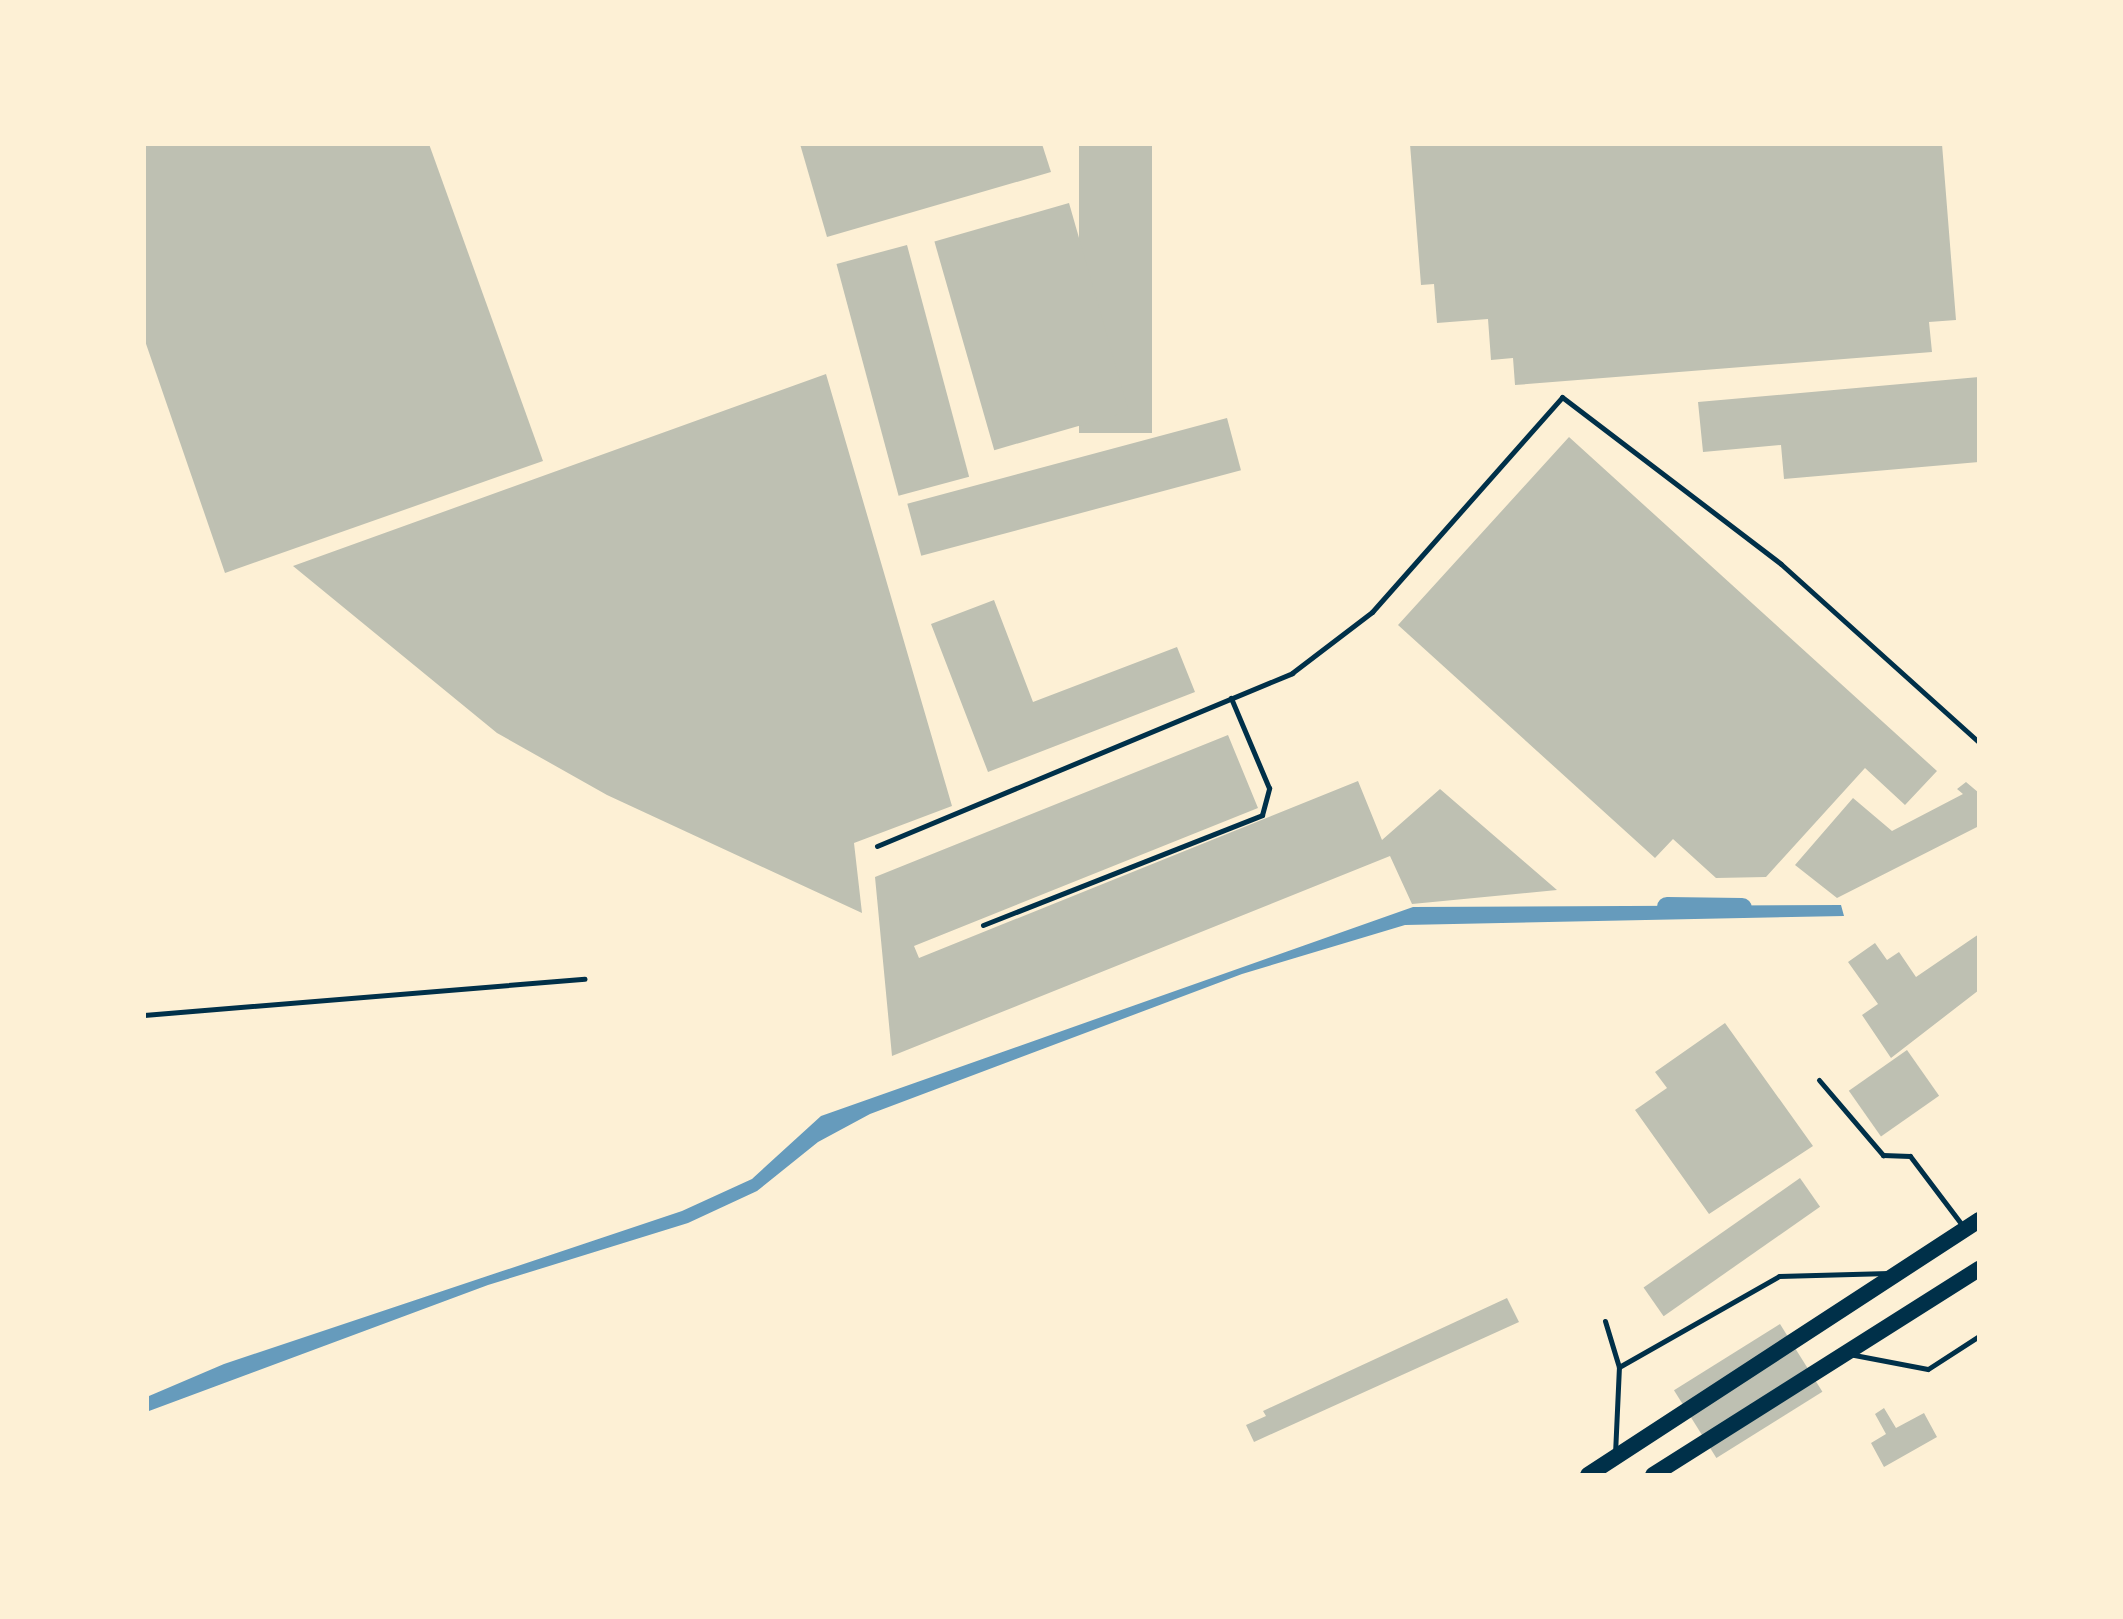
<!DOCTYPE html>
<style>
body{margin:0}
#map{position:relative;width:2123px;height:1619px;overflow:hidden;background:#fdf0d5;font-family:"IBM Plex Sans",sans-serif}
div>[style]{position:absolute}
.water>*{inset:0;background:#669bbc}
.canal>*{height:20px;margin:-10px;padding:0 10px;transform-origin:10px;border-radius:10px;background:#669bbc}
.building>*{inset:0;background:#bec0b2;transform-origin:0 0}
.service>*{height:5px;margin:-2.5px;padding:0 2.5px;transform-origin:2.5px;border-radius:2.5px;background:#003049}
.trunk>*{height:16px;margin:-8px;padding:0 8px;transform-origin:8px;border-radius:8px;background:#003049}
span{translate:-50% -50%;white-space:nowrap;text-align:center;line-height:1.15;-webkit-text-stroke:8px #fdf0d5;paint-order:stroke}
.frame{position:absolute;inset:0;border:146px solid #fdf0d5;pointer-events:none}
</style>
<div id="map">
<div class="water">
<div style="clip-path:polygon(1841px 905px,1844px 916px,1405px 925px,1242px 974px,870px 1114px,818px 1142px,757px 1191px,688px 1223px,488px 1285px,149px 1411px,149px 1396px,224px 1364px,682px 1211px,752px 1179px,821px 1116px,1413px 907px)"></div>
</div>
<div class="canal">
<div style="left:1667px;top:907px;width:75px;rotate:0.8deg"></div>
</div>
<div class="building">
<div style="clip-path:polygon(144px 144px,429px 144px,543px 461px,225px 573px,144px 338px)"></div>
<div style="clip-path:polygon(800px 144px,1042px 144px,1051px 172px,827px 237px)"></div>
<div style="left:1079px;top:144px;width:73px;height:289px"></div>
<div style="clip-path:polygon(1410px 144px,1942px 144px,1956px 320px,1929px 322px,1932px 352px,1515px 385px,1513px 358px,1491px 360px,1488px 319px,1437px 323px,1434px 284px,1421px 285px)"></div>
<div style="left:1069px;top:203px;width:217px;height:140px;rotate:74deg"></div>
<div style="left:907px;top:245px;width:240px;height:73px;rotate:75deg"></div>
<div style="clip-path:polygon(826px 374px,952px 806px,854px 843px,862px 913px,607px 795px,497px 733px,293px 566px)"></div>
<div style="clip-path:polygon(1979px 377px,1979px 462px,1784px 479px,1781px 445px,1703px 452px,1698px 402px)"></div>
<div style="left:1227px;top:418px;width:54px;height:331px;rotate:75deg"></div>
<div style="clip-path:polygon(1569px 437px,1937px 771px,1905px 805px,1865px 768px,1766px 877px,1716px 878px,1673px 839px,1655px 858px,1398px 625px)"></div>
<div style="clip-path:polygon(994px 600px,1033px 702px,1177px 647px,1195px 692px,988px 772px,931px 624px)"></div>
<div style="clip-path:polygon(1228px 735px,1258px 808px,914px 946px,919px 958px,1358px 781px,1382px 840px,1440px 789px,1557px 890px,1412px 904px,1390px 856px,892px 1056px,875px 877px)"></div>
<div style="clip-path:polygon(1966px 782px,1979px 793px,1979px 826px,1837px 898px,1795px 865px,1853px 798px,1892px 831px,1963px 794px,1957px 789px)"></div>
<div style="clip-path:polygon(1979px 934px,1979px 990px,1891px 1058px,1862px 1015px,1878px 1004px,1848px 962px,1875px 943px,1887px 960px,1899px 952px,1916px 977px)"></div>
<div style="clip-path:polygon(1725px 1023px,1813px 1146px,1709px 1214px,1635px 1110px,1667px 1088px,1655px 1072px)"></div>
<div style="left:1907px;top:1050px;width:56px;height:71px;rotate:55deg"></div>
<div style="left:1800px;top:1178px;width:35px;height:191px;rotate:55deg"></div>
<div style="clip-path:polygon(1507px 1298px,1519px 1322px,1254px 1442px,1246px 1425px,1266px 1416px,1263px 1411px)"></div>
<div style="left:1780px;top:1324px;width:80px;height:125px;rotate:58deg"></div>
<div style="clip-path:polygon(1884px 1408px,1896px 1428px,1924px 1413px,1937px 1437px,1884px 1467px,1871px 1443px,1886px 1434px,1875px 1414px)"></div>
</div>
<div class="service">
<div style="left:877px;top:846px;width:450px;rotate:-22.6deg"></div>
<div style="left:1292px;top:673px;width:101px;rotate:-37.3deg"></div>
<div style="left:1372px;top:612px;width:287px;rotate:-48.5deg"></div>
<div style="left:1562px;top:397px;width:275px;rotate:37.3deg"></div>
<div style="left:1781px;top:564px;width:266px;rotate:42deg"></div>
<div style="left:983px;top:925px;width:300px;rotate:-21.5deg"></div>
<div style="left:1262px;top:815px;width:28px;rotate:-75deg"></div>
<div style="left:1269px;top:788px;width:98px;rotate:-112.9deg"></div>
<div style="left:144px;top:1015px;width:442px;rotate:-4.7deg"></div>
<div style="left:1819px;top:1080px;width:99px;rotate:49.5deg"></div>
<div style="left:1883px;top:1155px;width:27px;rotate:2deg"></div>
<div style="left:1910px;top:1156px;width:88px;rotate:52.9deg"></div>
<div style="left:1605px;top:1321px;width:48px;rotate:73.1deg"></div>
<div style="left:1849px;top:1354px;width:80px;rotate:10.8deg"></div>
<div style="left:1928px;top:1369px;width:61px;rotate:-32.9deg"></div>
<div style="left:1615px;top:1454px;width:87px;rotate:-87.4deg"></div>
<div style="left:1619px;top:1367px;width:184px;rotate:-29.6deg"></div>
<div style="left:1779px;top:1276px;width:110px;rotate:-1.6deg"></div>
</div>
<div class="trunk">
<div style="left:1588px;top:1475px;width:467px;rotate:-33.1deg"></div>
<div style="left:1653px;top:1475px;width:386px;rotate:-32.3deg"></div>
</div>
<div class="frame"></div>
</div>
